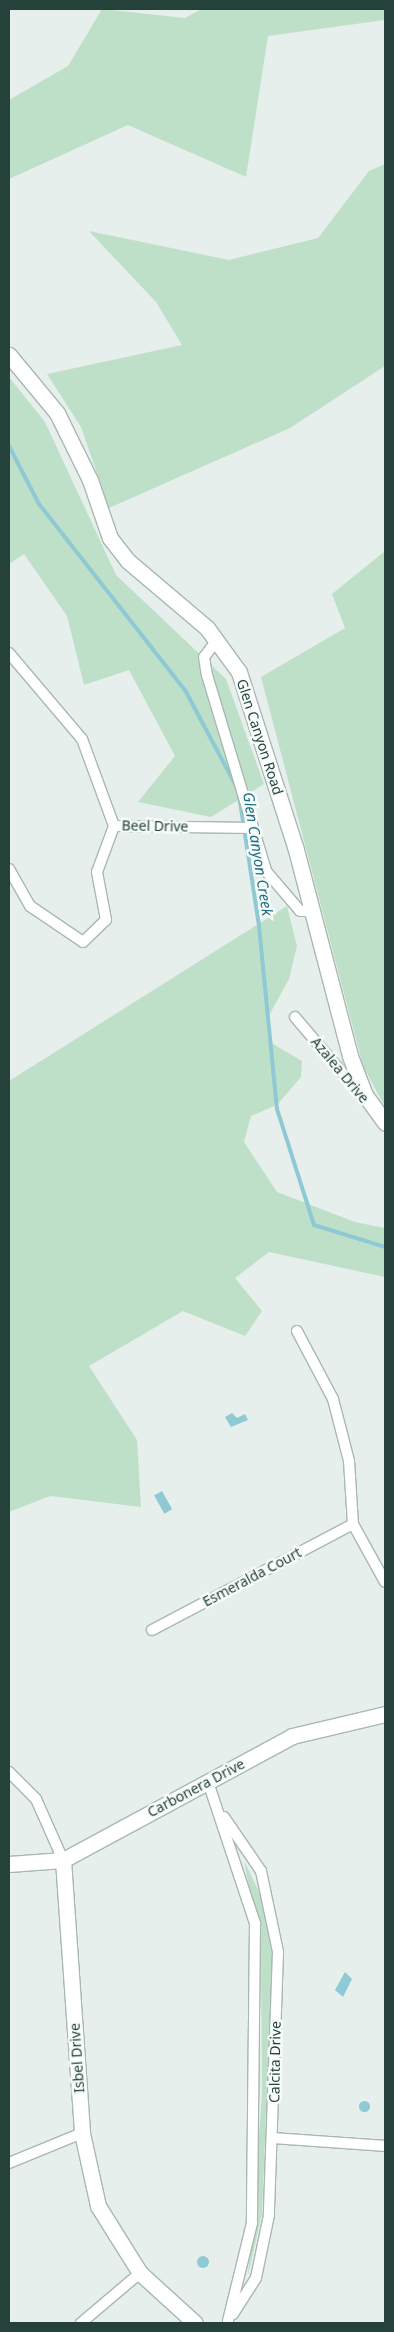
<!DOCTYPE html>
<style>
body{margin:0}
#map{position:relative;width:394px;height:2332px;overflow:hidden;background:#e6efeb;font-family:"Noto Sans",sans-serif}
div>[style]{position:absolute}
.green>*{inset:0;background:#bfe0c8}
.water>*{inset:0;background:#8ec9d4;transform-origin:0 0}
.round{border-radius:50%}
.stream>*{height:4px;margin:-2px;padding:0 2px;transform-origin:2px;border-radius:2px;background:#8ec9d4}
.roads{filter:drop-shadow(1px 0 #a8b8b2) drop-shadow(-1px 0 #a8b8b2) drop-shadow(0 1px #a8b8b2) drop-shadow(0 -1px #a8b8b2)}
.street>*{height:10px;margin:-5px;padding:0 5px;transform-origin:5px;border-radius:5px;background:#fff}
.secondary>*{height:15px;margin:-7.5px;padding:0 7.5px;transform-origin:7.5px;border-radius:7.5px;background:#fff}
span{translate:-50% -50%;white-space:nowrap;text-align:center;line-height:1.15;-webkit-text-stroke:5px #f7fbf9;paint-order:stroke}
.street-label{font-size:14px;color:#24423a}
.water-label{font-size:15px;color:#1c6f80;font-style:italic}
.frame{position:absolute;inset:0;border:10px solid #24423a;pointer-events:none}
</style>
<div id="map">
<div class="green">
<div style="clip-path:polygon(102px 9px,185px 18px,202px 9px,385px 9px,385px 20px,268px 36px,246px 177px,128px 125px,9px 179px,9px 100px,68px 66px)"></div>
<div style="clip-path:polygon(385px 164px,385px 366px,290px 428px,109px 508px,81px 427px,47px 374px,182px 345px,156px 302px,89px 231px,229px 260px,318px 238px,369px 171px)"></div>
<div style="clip-path:polygon(9px 377px,45px 422px,116px 575px,226px 679px,264px 784px,211px 817px,138px 802px,175px 756px,129px 670px,84px 685px,67px 616px,24px 554px,9px 564px)"></div>
<div style="clip-path:polygon(385px 551px,385px 1107px,363px 1066px,261px 677px,345px 628px,332px 594px)"></div>
<div style="clip-path:polygon(287px 906px,297px 946px,289px 979px,267px 1019px,268px 1041px,302px 1061px,301px 1077px,277px 1105px,251px 1116px,244px 1142px,277px 1192px,355px 1222px,385px 1228px,385px 1277px,269px 1252px,235px 1278px,262px 1311px,245px 1336px,183px 1311px,89px 1366px,137px 1440px,141px 1507px,50px 1496px,9px 1512px,9px 1081px)"></div>
<div style="clip-path:polygon(244px 1861px,260px 1894px,273px 1951px,262px 2213px,248px 2276px,262px 2095px,261px 1950px)"></div>
</div>
<div class="water">
<div style="clip-path:polygon(232px 1413px,237px 1418px,245px 1414px,248px 1420px,231px 1427px,225px 1417px)"></div>
<div style="left:162px;top:1491px;width:21px;height:9px;rotate:61deg"></div>
<div style="clip-path:polygon(345px 1972px,352px 1979px,343px 1997px,335px 1990px)"></div>
<div class="round" style="left:358.5px;top:2100.5px;width:11px;height:11px"></div>
<div class="round" style="left:197px;top:2256px;width:12px;height:12px"></div>
</div>
<div class="stream">
<div style="left:9px;top:446px;width:65px;rotate:62.7deg"></div>
<div style="left:39px;top:504px;width:236px;rotate:51.9deg"></div>
<div style="left:185px;top:690px;width:111px;rotate:62deg"></div>
<div style="left:239px;top:795px;width:133px;rotate:81.3deg"></div>
<div style="left:259px;top:926px;width:184px;rotate:84.4deg"></div>
<div style="left:277px;top:1109px;width:122px;rotate:72.3deg"></div>
<div style="left:314px;top:1225px;width:74px;rotate:17.2deg"></div>
</div>
<div class="roads">
<div class="street">
<div style="left:217px;top:640px;width:21px;rotate:127deg"></div>
<div style="left:204px;top:657px;width:18px;rotate:81deg"></div>
<div style="left:207px;top:675px;width:205px;rotate:73.2deg"></div>
<div style="left:266px;top:871px;width:52px;rotate:49.6deg"></div>
<div style="left:300px;top:911px;width:12px"></div>
<div style="left:9px;top:653px;width:113px;rotate:49.7deg"></div>
<div style="left:82px;top:739px;width:93px;rotate:69.8deg"></div>
<div style="left:114px;top:826px;width:139px;rotate:0.8deg"></div>
<div style="left:9px;top:869px;width:43px;rotate:60.4deg"></div>
<div style="left:30px;top:906px;width:64px;rotate:34.2deg"></div>
<div style="left:83px;top:942px;width:32px;rotate:-44deg"></div>
<div style="left:106px;top:920px;width:49px;rotate:-100.6deg"></div>
<div style="left:97px;top:872px;width:49px;rotate:-69.7deg"></div>
<div style="left:295px;top:1017px;width:104px;rotate:49.7deg"></div>
<div style="left:297px;top:1331px;width:77px;rotate:62.1deg"></div>
<div style="left:333px;top:1399px;width:64px;rotate:75.5deg"></div>
<div style="left:349px;top:1461px;width:63px;rotate:86.4deg"></div>
<div style="left:353px;top:1524px;width:66px;rotate:61.1deg"></div>
<div style="left:152px;top:1630px;width:227px;rotate:-27.8deg"></div>
<div style="left:9px;top:1772px;width:38px;rotate:45deg"></div>
<div style="left:36px;top:1799px;width:67px;rotate:66.1deg"></div>
<div style="left:208px;top:1782px;width:149px;rotate:71.6deg"></div>
<div style="left:255px;top:1923px;width:300px;rotate:90.6deg"></div>
<div style="left:252px;top:2223px;width:101px;rotate:103.8deg"></div>
<div style="left:224px;top:1817px;width:65px;rotate:55.6deg"></div>
<div style="left:261px;top:1871px;width:83px;rotate:78.1deg"></div>
<div style="left:278px;top:1952px;width:263px;rotate:92deg"></div>
<div style="left:269px;top:2215px;width:64px;rotate:101.7deg"></div>
<div style="left:256px;top:2278px;width:43px;rotate:122.6deg"></div>
<div style="left:274px;top:2138px;width:111px;rotate:4.1deg"></div>
<div style="left:9px;top:2163px;width:79px;rotate:-22.3deg"></div>
<div style="left:81px;top:2323px;width:77px;rotate:-40.3deg"></div>
</div>
<div class="secondary">
<div style="left:9px;top:355px;width:75px;rotate:50.4deg"></div>
<div style="left:57px;top:413px;width:75px;rotate:63.8deg"></div>
<div style="left:90px;top:480px;width:61px;rotate:71deg"></div>
<div style="left:110px;top:538px;width:29px;rotate:52deg"></div>
<div style="left:128px;top:561px;width:104px;rotate:40.3deg"></div>
<div style="left:207px;top:628px;width:54px;rotate:54deg"></div>
<div style="left:239px;top:672px;width:183px;rotate:72.2deg"></div>
<div style="left:295px;top:846px;width:217px;rotate:75.3deg"></div>
<div style="left:350px;top:1056px;width:42px;rotate:69deg"></div>
<div style="left:365px;top:1095px;width:34px;rotate:54deg"></div>
<div style="left:63px;top:1860px;width:274px;rotate:86deg"></div>
<div style="left:82px;top:2133px;width:75px;rotate:77.6deg"></div>
<div style="left:98px;top:2206px;width:79px;rotate:57.9deg"></div>
<div style="left:140px;top:2273px;width:74px;rotate:42.3deg"></div>
<div style="left:9px;top:1864px;width:54px;rotate:-4.2deg"></div>
<div style="left:63px;top:1860px;width:260px;rotate:-28.4deg"></div>
<div style="left:292px;top:1736px;width:96px;rotate:-13.3deg"></div>
</div>
</div>
<div class="street-label">
<span style="left:260px;top:737px;rotate:72deg">Glen Canyon Road</span>
<span style="left:155px;top:826px;rotate:1deg">Beel Drive</span>
<span style="left:340px;top:1070px;rotate:50deg">Azalea Drive</span>
<span style="left:252px;top:1577px;rotate:-28deg">Esmeralda Court</span>
<span style="left:196px;top:1788px;rotate:-28deg">Carbonera Drive</span>
<span style="left:77px;top:2058px;rotate:-94deg">Isbel Drive</span>
<span style="left:275px;top:2062px;rotate:-89deg">Calcita Drive</span>
</div>
<div class="water-label">
<span style="left:258px;top:854px;rotate:81deg">Glen Canyon Creek</span>
</div>
<div class="frame"></div>
</div>
